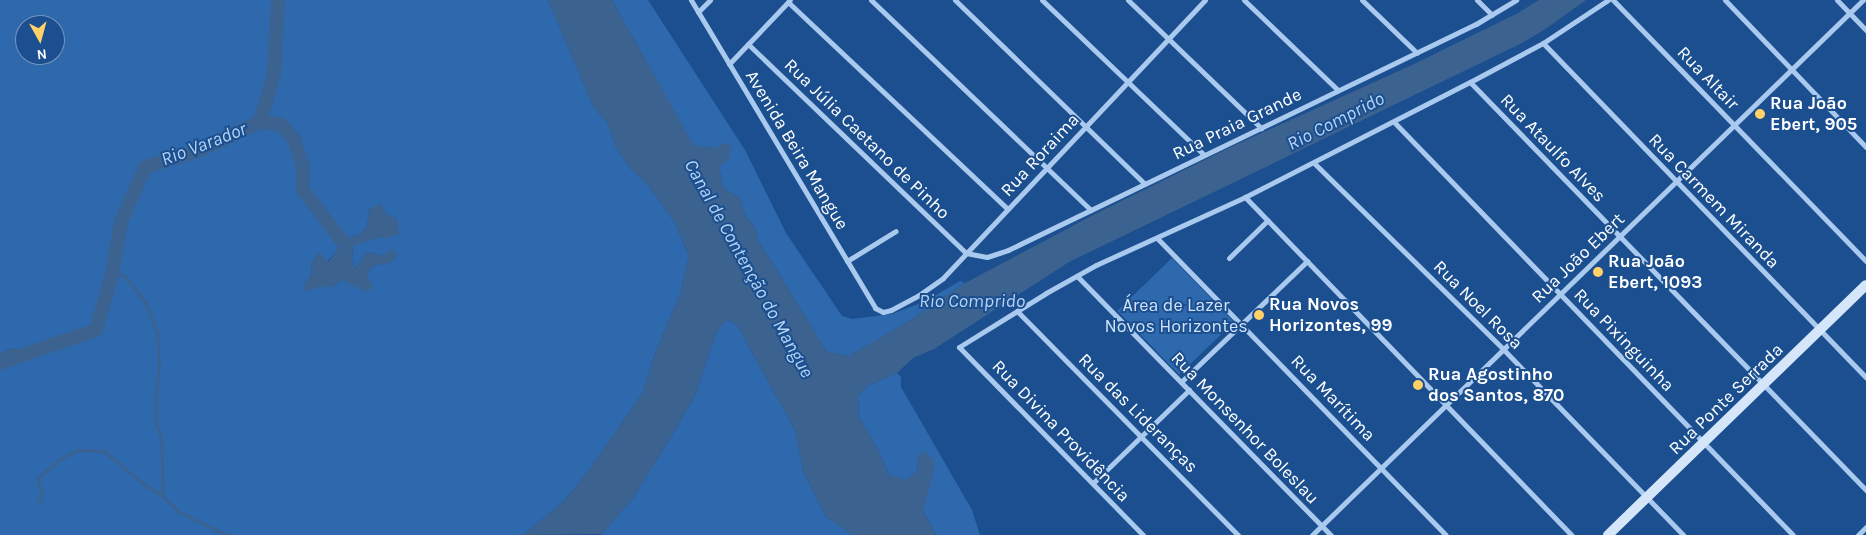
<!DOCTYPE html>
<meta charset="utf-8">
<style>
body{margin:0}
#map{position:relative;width:1866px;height:535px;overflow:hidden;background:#1b4f8f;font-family:Karla,sans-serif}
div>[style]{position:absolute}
.green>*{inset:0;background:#2e69ad;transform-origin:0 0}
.water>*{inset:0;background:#3c6290}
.stream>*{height:2.5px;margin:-1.25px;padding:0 1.25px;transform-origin:1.25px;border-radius:1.25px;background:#3c6290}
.river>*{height:14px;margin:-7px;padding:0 7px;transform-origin:7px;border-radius:7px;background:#3c6290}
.street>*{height:5px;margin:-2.5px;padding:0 2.5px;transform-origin:2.5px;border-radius:2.5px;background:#a9c9ee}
.secondary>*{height:10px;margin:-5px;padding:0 5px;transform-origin:5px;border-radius:5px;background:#d6e6fa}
.dots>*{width:14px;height:14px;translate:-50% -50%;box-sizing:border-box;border:2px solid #1b4f8f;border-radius:50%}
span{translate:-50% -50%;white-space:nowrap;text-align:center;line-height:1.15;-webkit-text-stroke:4px #1b4f8f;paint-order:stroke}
.street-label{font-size:18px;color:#fff}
.poi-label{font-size:18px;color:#fff;font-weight:700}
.left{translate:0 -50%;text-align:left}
.park-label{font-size:18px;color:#cfe3fa}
.water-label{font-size:19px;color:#b5d3f5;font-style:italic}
.north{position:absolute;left:15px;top:15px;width:50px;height:50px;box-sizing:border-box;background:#1b4f8f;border:1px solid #7695bc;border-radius:50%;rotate:173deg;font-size:14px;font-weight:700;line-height:20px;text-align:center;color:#fff}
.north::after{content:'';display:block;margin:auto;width:18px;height:22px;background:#ffd166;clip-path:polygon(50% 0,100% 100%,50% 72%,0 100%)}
</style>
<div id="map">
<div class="green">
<div style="clip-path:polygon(evenodd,0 0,548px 0,594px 108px,607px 122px,616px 147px,630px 168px,647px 184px,674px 221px,689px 256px,680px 294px,656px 351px,643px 392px,590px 469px,563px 502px,523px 535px,0 535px,0 369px,30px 352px,12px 348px,0 354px,0 0,25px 25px,55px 25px,55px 55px,25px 55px,25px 25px,0 0,370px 208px,397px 219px,386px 238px,377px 238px,353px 245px,352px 260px,355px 269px,367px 252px,383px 256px,392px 262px,373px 266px,367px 274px,342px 280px,332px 287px,304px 285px,312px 274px,311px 264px,319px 253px,327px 262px,336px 252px,342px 241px,362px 233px,367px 225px,370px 208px)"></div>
<div style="clip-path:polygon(612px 0,648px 0,745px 150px,786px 233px,842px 316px,852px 319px,892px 314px,926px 301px,960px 281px,965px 283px,909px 321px,849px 356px,827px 352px,757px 238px,755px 227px,746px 217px,740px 198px,723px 188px,716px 148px,694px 147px)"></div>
<div style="left:1172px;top:258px;width:89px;height:76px;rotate:46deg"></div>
<div style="clip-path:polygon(726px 320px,737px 325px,795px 430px,803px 470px,825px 516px,853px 535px,601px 535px,633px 498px,676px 429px,695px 395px,717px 331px)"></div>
<div style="clip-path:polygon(897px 373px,901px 377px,901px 387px,972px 510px,980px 535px,936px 535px,923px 511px,923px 505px,934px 470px,919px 455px,917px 471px,906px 481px,889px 475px,879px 451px,859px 417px,858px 396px,867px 386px)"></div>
</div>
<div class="water">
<div style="clip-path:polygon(548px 0,612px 0,694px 146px,716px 148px,723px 143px,732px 145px,731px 150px,728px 151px,730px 159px,719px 166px,723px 188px,740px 198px,746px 217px,755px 227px,757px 238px,827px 352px,849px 356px,909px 321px,965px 283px,1097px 213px,1235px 145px,1412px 65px,1518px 13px,1539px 0,1586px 0,1544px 30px,1520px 44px,1069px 262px,934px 349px,913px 358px,897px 373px,867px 386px,858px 396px,859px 417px,879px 451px,889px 475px,906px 480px,917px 471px,919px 455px,924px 451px,934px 460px,934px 470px,923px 511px,936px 535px,853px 535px,825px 516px,803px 470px,795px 430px,737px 325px,727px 320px,717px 331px,695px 395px,676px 429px,633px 498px,602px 534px,523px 535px,563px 502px,590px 469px,643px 392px,656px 351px,680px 294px,689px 256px,674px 221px,647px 184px,630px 168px,616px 147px,607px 122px,594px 108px)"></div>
<div style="clip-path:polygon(381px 203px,386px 214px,397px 219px,399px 234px,386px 238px,377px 238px,353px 246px,352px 260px,355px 269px,367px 252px,383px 256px,390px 249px,398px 254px,392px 262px,373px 266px,367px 274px,373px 287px,367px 292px,342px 280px,332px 287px,318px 287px,305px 292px,304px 285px,312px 274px,311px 264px,319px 253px,328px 262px,336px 252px,342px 241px,362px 233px,367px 225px,370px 209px)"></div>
<div style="clip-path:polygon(12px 348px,31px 352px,0 369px,0 354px)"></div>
</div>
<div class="stream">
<div style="left:163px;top:496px;width:23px;rotate:45deg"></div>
<div style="left:179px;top:512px;width:53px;rotate:25.6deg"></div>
<div style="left:39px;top:503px;width:8px;rotate:-67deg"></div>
<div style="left:42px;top:496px;width:18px;rotate:-106deg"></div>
<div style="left:37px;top:479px;width:30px;rotate:-41deg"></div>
<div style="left:60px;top:459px;width:20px;rotate:-27deg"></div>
<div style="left:78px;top:450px;width:26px;rotate:2deg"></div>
<div style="left:104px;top:451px;width:52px;rotate:39.5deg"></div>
<div style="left:144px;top:484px;width:22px;rotate:32deg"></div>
<div style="left:163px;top:496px;width:58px;rotate:-92deg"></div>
<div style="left:161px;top:438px;width:15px;rotate:-110deg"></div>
<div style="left:156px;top:424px;width:32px;rotate:-90deg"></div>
<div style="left:156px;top:392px;width:26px;rotate:-83deg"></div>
<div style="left:159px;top:366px;width:33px;rotate:-93deg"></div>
<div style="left:157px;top:333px;width:33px;rotate:-111deg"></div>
<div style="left:145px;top:302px;width:33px;rotate:-129deg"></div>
<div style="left:124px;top:276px;width:12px;rotate:-175deg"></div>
</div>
<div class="river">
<div style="left:260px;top:122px;width:20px;rotate:6deg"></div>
<div style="left:280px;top:124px;width:21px;rotate:47deg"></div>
<div style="left:294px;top:139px;width:28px;rotate:72deg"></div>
<div style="left:303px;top:166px;width:24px;rotate:90deg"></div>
<div style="left:303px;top:190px;width:64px;rotate:52.6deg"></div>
<div style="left:0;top:363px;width:102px;rotate:-19deg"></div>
<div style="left:96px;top:330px;width:57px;rotate:-73.8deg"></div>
<div style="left:112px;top:275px;width:54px;rotate:-80.4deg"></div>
<div style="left:121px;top:222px;width:60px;rotate:-66.4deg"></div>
<div style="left:145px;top:167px;width:55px;rotate:-16.8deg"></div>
<div style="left:198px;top:151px;width:68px;rotate:-25.1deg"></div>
<div style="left:260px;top:122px;width:50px;rotate:-73.7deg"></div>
<div style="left:274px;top:74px;width:74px;rotate:-86.9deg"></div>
</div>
<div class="street">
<div style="left:691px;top:0;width:359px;rotate:59.1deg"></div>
<div style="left:875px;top:308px;width:9px;rotate:27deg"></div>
<div style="left:883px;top:312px;width:8px;rotate:-14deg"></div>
<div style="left:891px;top:310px;width:32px;rotate:-28deg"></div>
<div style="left:919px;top:295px;width:29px;rotate:-35deg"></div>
<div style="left:943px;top:278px;width:382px;rotate:-46.7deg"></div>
<div style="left:871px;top:0;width:304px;rotate:43.7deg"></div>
<div style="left:955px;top:0;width:264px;rotate:44.1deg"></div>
<div style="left:1042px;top:0;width:224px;rotate:43.7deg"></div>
<div style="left:1128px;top:0;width:185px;rotate:43.9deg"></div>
<div style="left:1244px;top:0;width:130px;rotate:43.8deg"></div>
<div style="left:1362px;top:0;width:76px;rotate:43.9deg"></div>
<div style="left:1477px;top:0;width:21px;rotate:45deg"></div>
<div style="left:1613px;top:0;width:363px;rotate:45.9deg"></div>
<div style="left:1725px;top:0;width:204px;rotate:46.2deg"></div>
<div style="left:1837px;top:0;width:42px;rotate:46deg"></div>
<div style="left:788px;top:2px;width:302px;rotate:43.3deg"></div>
<div style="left:698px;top:12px;width:17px;rotate:-45deg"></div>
<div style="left:1543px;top:43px;width:465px;rotate:46deg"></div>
<div style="left:748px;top:44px;width:302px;rotate:43.8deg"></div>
<div style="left:966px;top:253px;width:21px;rotate:11deg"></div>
<div style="left:987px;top:257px;width:22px;rotate:-18deg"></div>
<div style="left:1008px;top:250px;width:520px;rotate:-25.78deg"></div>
<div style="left:1476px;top:24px;width:47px;rotate:-31deg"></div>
<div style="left:729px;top:64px;width:88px;rotate:-46.4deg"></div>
<div style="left:1470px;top:82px;width:569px;rotate:45.86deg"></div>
<div style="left:1394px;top:122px;width:574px;rotate:45.99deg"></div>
<div style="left:1314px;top:163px;width:265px;rotate:44.5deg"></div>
<div style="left:1503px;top:349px;width:259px;rotate:45.9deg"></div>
<div style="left:1245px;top:197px;width:470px;rotate:46deg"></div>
<div style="left:1157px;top:238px;width:414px;rotate:45.8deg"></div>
<div style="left:1229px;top:258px;width:54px;rotate:-44.3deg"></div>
<div style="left:847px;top:261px;width:57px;rotate:-31.5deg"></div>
<div style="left:1077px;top:276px;width:363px;rotate:45.6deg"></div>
<div style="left:1017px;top:311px;width:315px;rotate:45.4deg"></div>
<div style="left:1181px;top:382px;width:175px;rotate:-43.8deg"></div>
<div style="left:1093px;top:483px;width:134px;rotate:-44.1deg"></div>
<div style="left:1143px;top:535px;width:263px;rotate:-134.4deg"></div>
<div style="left:959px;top:347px;width:102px;rotate:-31.8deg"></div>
<div style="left:1046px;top:293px;width:57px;rotate:-29.2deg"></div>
<div style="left:1096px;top:265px;width:164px;rotate:-24.5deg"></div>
<div style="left:1245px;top:197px;width:253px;rotate:-27.1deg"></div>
<div style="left:1470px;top:82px;width:83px;rotate:-28.1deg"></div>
<div style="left:1543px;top:43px;width:78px;rotate:-33.5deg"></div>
<div style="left:1312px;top:535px;width:768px;rotate:-44.16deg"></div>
<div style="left:1858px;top:535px;width:11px;rotate:-45deg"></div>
</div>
<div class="secondary">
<div style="left:1608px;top:535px;width:359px;rotate:-44.1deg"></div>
</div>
<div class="dots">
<div style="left:1760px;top:114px;background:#ffd166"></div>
<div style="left:1598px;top:272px;background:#ffd166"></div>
<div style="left:1259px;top:315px;background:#ffd166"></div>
<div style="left:1418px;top:385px;background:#ffd166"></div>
</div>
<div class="street-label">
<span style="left:1708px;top:78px;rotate:46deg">Rua Altair</span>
<span style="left:1237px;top:124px;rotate:-26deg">Rua Praia Grande</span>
<span style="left:867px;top:139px;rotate:44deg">Rua Júlia Caetano de Pinho</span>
<span style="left:1553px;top:148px;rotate:46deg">Rua Ataulfo Alves</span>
<span style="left:797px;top:150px;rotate:59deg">Avenida Beira Mangue</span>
<span style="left:1040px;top:155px;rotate:-47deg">Rua Roraima</span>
<span style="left:1714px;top:201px;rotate:46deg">Rua Carmem Miranda</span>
<span style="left:1578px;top:258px;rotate:-44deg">Rua João Ebert</span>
<span style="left:1478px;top:305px;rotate:45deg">Rua Noel Rosa</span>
<span style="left:1624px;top:340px;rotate:46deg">Rua Pixinguinha</span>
<span style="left:1333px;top:398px;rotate:46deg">Rua Marítima</span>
<span style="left:1726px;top:399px;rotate:-44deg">Rua Ponte Serrada</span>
<span style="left:1138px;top:413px;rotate:45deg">Rua das Lideranças</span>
<span style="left:1245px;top:428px;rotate:46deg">Rua Monsenhor Boleslau</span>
<span style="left:1061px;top:431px;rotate:46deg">Rua Divina Providência</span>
</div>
<div class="poi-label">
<span class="left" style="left:1770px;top:114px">Rua João<br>Ebert, 905</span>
<span class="left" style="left:1608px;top:272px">Rua João<br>Ebert, 1093</span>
<span class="left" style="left:1269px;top:315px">Rua Novos<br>Horizontes, 99</span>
<span class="left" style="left:1428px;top:385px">Rua Agostinho<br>dos Santos, 870</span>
</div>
<div class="park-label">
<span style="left:1176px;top:316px">Área de Lazer<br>Novos Horizontes</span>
</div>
<div class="water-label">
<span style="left:1336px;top:122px;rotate:-27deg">Rio Comprido</span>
<span style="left:204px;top:145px;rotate:-21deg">Rio Varador</span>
<span style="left:748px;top:269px;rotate:61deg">Canal de Contenção do Mangue</span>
<span style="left:972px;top:302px">Rio Comprido</span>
</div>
<div class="north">N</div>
</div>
